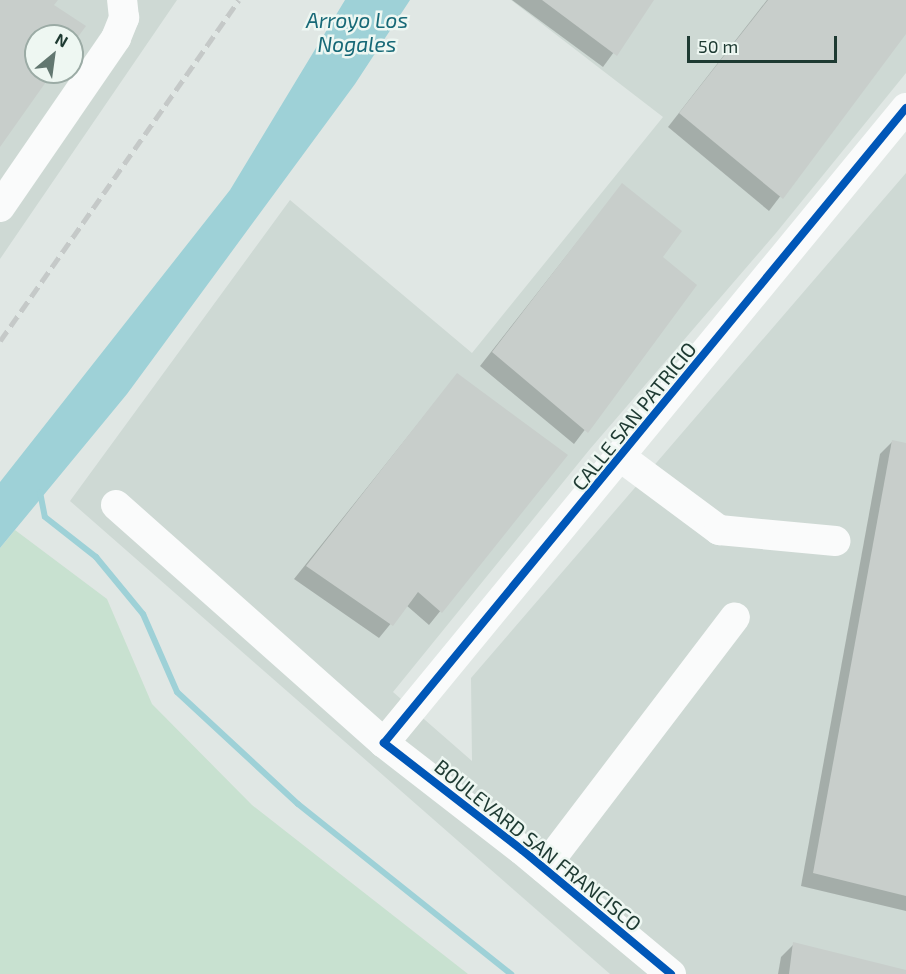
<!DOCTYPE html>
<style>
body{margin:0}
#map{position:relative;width:906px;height:974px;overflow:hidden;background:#e0e7e4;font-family:"Exo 2",sans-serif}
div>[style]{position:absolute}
.built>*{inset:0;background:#ced9d4}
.green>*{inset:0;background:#c8e1d0}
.water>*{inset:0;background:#9ed1d7}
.shadow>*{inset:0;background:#0003}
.stream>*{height:6px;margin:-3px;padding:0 3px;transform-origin:3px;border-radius:3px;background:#9ed1d7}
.building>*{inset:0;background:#c8cecb}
.minor>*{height:30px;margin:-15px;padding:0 15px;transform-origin:15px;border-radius:15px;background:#fafbfb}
.rail>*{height:4.5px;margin-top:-2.25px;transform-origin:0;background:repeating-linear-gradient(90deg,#c5c9c8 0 12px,transparent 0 18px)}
.cycleway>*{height:8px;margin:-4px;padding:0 4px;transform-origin:4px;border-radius:4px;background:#0057b8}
span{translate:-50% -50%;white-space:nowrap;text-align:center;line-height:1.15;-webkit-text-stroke:5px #eef7f2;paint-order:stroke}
.street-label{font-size:20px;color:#1e3a32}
.water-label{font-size:21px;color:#176977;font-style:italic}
.north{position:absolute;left:24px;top:24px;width:60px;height:60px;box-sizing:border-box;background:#eef7f2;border:2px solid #9baba5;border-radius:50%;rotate:29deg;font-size:16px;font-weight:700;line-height:24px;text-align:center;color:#1e3a32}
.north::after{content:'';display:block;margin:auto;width:21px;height:27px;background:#627770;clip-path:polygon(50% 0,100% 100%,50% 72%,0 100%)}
.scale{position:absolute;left:687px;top:36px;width:150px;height:27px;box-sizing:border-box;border:3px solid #1e3a32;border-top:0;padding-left:8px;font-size:18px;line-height:21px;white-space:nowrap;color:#1e3a32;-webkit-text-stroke:4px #eef7f2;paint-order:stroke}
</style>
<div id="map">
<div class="built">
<div style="clip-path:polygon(evenodd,0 0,177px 0,0 259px,0 0,36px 36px,72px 36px,72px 72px,36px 72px,36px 36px)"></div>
<div style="clip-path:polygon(511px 0,906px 0,906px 73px,776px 233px,590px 449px,393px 692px,472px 761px,471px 678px,906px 173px,906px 974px,610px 974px,70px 501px,290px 200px,472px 353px,663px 117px)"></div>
</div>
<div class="green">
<div style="clip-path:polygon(15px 530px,107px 599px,152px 704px,252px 805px,468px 974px,0 974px,0 548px)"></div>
</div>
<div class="water">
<div style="clip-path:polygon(345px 0,410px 0,355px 84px,127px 394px,0 548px,0 482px,230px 190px)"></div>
</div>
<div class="shadow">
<div style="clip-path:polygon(512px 0,652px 0,603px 67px)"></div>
<div style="clip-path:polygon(767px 0,906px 0,906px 32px,769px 211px,668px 127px)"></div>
<div style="clip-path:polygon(622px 185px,661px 258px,695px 285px,574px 444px,480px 366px)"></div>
<div style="clip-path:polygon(457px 375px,566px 455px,429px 625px,406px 605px,379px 638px,294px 579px)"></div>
<div style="clip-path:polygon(893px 441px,906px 444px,906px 911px,801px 886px,880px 454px)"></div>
<div style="clip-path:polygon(794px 944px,906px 972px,906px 974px,778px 974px,781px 957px)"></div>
</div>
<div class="stream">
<div style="left:40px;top:492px;width:25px;rotate:79deg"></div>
<div style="left:45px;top:517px;width:65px;rotate:38.1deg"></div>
<div style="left:96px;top:557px;width:74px;rotate:50.5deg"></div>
<div style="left:143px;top:614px;width:85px;rotate:66.4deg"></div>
<div style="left:177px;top:692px;width:165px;rotate:42.8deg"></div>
<div style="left:298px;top:804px;width:273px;rotate:38.6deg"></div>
</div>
<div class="building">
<div style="clip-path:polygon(0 0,58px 0,54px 5px,86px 26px,72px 45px,72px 36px,36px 36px,36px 72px,53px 72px,0 147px)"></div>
<div style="clip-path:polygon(542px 0,654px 0,617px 56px)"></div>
<div style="clip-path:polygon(768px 0,906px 0,906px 34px,783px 199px,679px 113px)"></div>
<div style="clip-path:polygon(622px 183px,682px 231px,663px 257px,697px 285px,588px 433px,492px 352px)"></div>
<div style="clip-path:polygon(457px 373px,568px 455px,442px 613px,418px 592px,393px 626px,306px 566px)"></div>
<div style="clip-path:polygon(892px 440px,906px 443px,906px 896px,813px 873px)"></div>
<div style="clip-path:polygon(793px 942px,906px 970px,906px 974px,789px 974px)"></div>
</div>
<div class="minor">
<div style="left:0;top:207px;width:205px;rotate:-55.5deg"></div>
<div style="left:116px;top:38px;width:22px;rotate:-68deg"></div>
<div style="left:124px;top:18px;width:18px;rotate:-96deg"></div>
<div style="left:622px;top:458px;width:121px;rotate:36.6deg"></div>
<div style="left:719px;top:530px;width:117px;rotate:5.4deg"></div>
<div style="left:116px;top:505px;width:358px;rotate:41.6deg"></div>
<div style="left:384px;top:743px;width:175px;rotate:37.8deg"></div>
<div style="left:522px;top:850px;width:194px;rotate:39.8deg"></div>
<div style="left:384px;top:743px;width:822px;rotate:-50.58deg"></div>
<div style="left:544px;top:868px;width:315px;rotate:-52.7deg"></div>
</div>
<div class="rail">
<div style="left:0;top:341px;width:416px;rotate:-55deg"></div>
</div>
<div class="cycleway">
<div style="left:671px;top:974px;width:194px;rotate:-140.2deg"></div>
<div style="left:522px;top:850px;width:175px;rotate:-142.2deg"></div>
<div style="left:384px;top:743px;width:822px;rotate:-50.58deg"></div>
</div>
<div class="street-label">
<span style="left:634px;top:416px;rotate:-51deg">CALLE SAN PATRICIO</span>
<span style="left:538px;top:845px;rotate:39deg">BOULEVARD SAN FRANCISCO</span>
</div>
<div class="water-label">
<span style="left:357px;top:32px">Arroyo Los<br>Nogales</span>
</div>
<div class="north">N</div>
<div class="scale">50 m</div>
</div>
